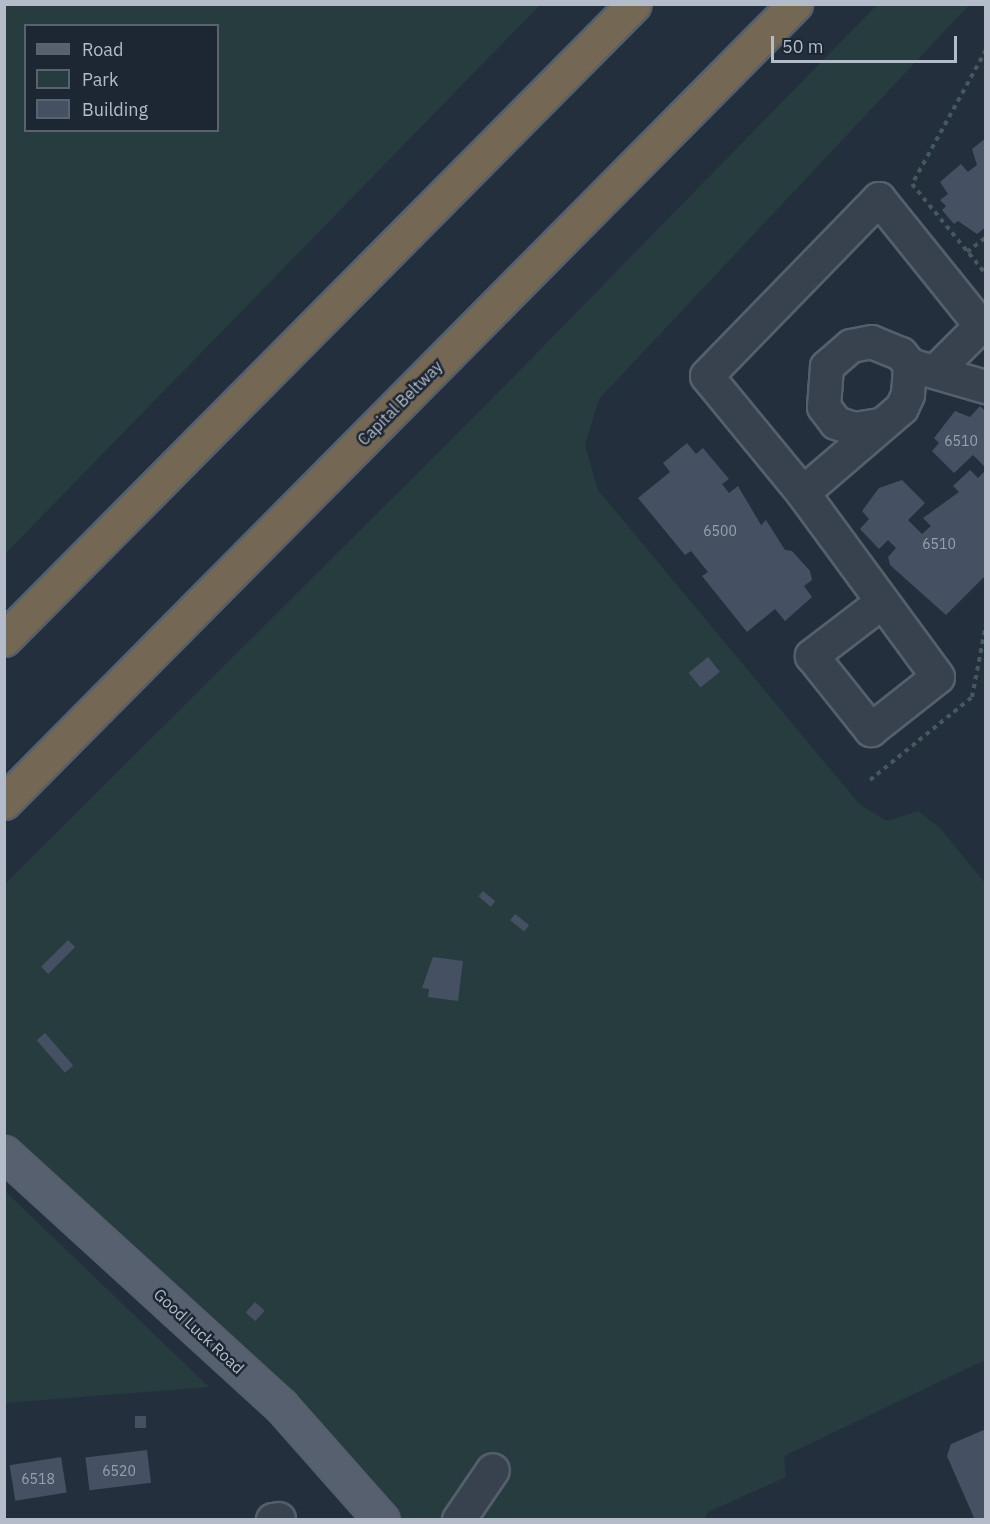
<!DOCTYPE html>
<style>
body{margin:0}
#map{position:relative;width:990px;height:1524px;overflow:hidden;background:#242f3e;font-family:"IBM Plex Sans",sans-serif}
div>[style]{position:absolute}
.green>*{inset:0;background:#263c3f}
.building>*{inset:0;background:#455162;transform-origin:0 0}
.path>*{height:4px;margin-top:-2px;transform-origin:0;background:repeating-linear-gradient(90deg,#44595c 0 4.5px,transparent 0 9px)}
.roads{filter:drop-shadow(2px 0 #565f6c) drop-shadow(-2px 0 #565f6c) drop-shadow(0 2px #565f6c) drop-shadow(0 -2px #565f6c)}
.minor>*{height:32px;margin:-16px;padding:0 16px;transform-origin:16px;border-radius:16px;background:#38414e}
.major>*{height:33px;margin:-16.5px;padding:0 16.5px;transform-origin:16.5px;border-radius:16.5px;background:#56606e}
.highway>*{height:33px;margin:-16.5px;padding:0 16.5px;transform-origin:16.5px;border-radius:16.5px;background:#746855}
span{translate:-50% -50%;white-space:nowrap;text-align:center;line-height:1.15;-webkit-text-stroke:5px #1d2633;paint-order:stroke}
.number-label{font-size:14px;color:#98a1af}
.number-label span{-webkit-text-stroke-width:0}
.street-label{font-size:16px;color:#b4bcc9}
.frame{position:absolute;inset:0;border:6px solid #b4bcc9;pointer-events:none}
.legend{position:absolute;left:24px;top:24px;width:195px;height:108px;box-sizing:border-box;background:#1d2633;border:2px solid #59626f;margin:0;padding:8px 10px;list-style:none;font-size:18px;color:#b4bcc9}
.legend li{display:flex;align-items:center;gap:12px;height:30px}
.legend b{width:30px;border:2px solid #59626f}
.scale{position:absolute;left:771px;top:36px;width:186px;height:27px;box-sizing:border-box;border:3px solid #b4bcc9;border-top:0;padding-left:8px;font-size:18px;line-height:21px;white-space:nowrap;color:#b4bcc9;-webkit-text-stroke:4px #1d2633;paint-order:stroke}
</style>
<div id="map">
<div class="green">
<div style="clip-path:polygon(evenodd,4px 5px,540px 5px,5px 554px,6px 428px,4px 5px,26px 26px,218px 26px,218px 130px,26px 130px,26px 26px)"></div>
<div style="clip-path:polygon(877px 5px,969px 5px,599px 399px,585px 445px,598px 490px,860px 805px,887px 821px,918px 811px,940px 828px,985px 883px,985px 1360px,784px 1456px,786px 1477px,708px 1512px,705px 1519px,382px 1519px,5px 1153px,5px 884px,482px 409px)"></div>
<div style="clip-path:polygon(4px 1191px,5px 1191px,209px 1387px,5px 1403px)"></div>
</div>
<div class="building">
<div style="clip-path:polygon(986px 138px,986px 227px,977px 234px,958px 221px,954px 224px,942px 210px,946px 206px,940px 200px,948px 194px,940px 182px,961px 164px,968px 172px,977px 165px,972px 149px)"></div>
<div style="clip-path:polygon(980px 406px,986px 412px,986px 468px,973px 455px,954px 473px,932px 451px,939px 443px,934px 438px,955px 411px,970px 417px)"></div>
<div style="clip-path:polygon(687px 443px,696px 454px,703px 448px,729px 479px,722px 484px,729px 493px,738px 486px,761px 525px,766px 520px,785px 550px,792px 551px,810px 571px,812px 580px,804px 586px,812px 597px,785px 621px,775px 609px,747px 632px,702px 576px,708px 572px,691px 551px,685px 555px,638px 498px,670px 472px,663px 463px)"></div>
<div style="clip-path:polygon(970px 470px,978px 478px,986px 470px,986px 575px,946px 615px,890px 565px,888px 557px,896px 548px,888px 540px,879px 549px,860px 529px,869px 519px,862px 511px,879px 488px,902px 480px,925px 503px,908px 520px,922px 534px,931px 526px,923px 518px,959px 492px,953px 486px)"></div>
<div style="left:708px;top:657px;width:19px;height:25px;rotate:51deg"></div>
<div style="left:483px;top:891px;width:16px;height:7px;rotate:40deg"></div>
<div style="left:515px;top:914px;width:18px;height:8px;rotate:38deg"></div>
<div style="left:68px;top:940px;width:10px;height:38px;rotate:45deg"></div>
<div style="clip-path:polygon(433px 957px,463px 961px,458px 1001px,428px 997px,429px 989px,422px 988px)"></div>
<div style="left:45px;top:1033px;width:43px;height:11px;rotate:49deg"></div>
<div style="left:255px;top:1302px;width:13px;height:14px;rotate:42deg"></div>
<div style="left:135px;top:1416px;width:11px;height:12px"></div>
<div style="clip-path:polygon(986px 1429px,986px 1520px,975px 1520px,947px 1456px,951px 1444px)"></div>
<div style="left:147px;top:1450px;width:33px;height:62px;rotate:83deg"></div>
<div style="left:61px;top:1457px;width:36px;height:52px;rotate:81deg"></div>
</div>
<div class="path">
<div style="left:986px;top:50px;width:153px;rotate:118.9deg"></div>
<div style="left:912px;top:184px;width:117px;rotate:50.6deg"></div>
<div style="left:967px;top:252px;width:24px;rotate:-38deg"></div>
<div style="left:870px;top:780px;width:132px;rotate:-39.1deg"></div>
<div style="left:972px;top:697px;width:74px;rotate:-79.1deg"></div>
</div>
<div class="roads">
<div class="minor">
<div style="left:917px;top:367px;width:72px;rotate:16.2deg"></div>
<div style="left:803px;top:493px;width:130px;rotate:-40.6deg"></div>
<div style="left:902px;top:408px;width:14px;rotate:-65deg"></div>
<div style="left:908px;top:395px;width:30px;rotate:-86deg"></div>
<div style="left:910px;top:365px;width:14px;rotate:-129deg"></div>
<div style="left:901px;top:354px;width:31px;rotate:-158deg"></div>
<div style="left:872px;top:342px;width:21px;rotate:169deg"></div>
<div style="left:851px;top:346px;width:32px;rotate:139deg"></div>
<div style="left:827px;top:367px;width:40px;rotate:94.3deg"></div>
<div style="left:824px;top:407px;width:20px;rotate:53deg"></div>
<div style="left:836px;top:423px;width:20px;rotate:18deg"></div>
<div style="left:855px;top:429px;width:25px;rotate:-9deg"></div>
<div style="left:880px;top:604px;width:86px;rotate:142.6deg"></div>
<div style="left:812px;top:656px;width:95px;rotate:51.4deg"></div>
<div style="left:871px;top:730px;width:85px;rotate:-38.3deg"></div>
<div style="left:938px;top:677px;width:228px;rotate:-126.3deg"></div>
<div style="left:803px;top:493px;width:151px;rotate:-129.4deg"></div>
<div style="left:707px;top:376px;width:247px;rotate:-45.8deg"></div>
<div style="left:879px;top:199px;width:163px;rotate:51.2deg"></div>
<div style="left:981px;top:326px;width:65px;rotate:135deg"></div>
<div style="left:273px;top:1520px;width:6px;rotate:-9deg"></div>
<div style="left:459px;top:1520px;width:60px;rotate:-55.8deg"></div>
</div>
<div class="major">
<div style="left:4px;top:1153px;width:375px;rotate:42.4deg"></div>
<div style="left:281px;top:1406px;width:152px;rotate:48.5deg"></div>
</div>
<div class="highway">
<div style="left:4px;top:639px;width:894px;rotate:-45.23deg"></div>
<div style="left:4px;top:802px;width:1124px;rotate:-45.25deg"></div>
</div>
</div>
<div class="number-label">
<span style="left:961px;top:441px">6510</span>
<span style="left:720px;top:531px">6500</span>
<span style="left:939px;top:544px">6510</span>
<span style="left:119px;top:1471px">6520</span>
<span style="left:38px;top:1479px">6518</span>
</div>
<div class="street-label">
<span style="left:400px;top:403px;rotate:-45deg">Capital Beltway</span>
<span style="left:199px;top:1331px;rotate:43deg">Good Luck Road</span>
</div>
<div class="frame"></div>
<ul class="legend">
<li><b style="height:8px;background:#56606e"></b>Road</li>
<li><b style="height:16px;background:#263c3f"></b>Park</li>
<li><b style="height:16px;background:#455162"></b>Building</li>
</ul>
<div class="scale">50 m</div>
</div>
